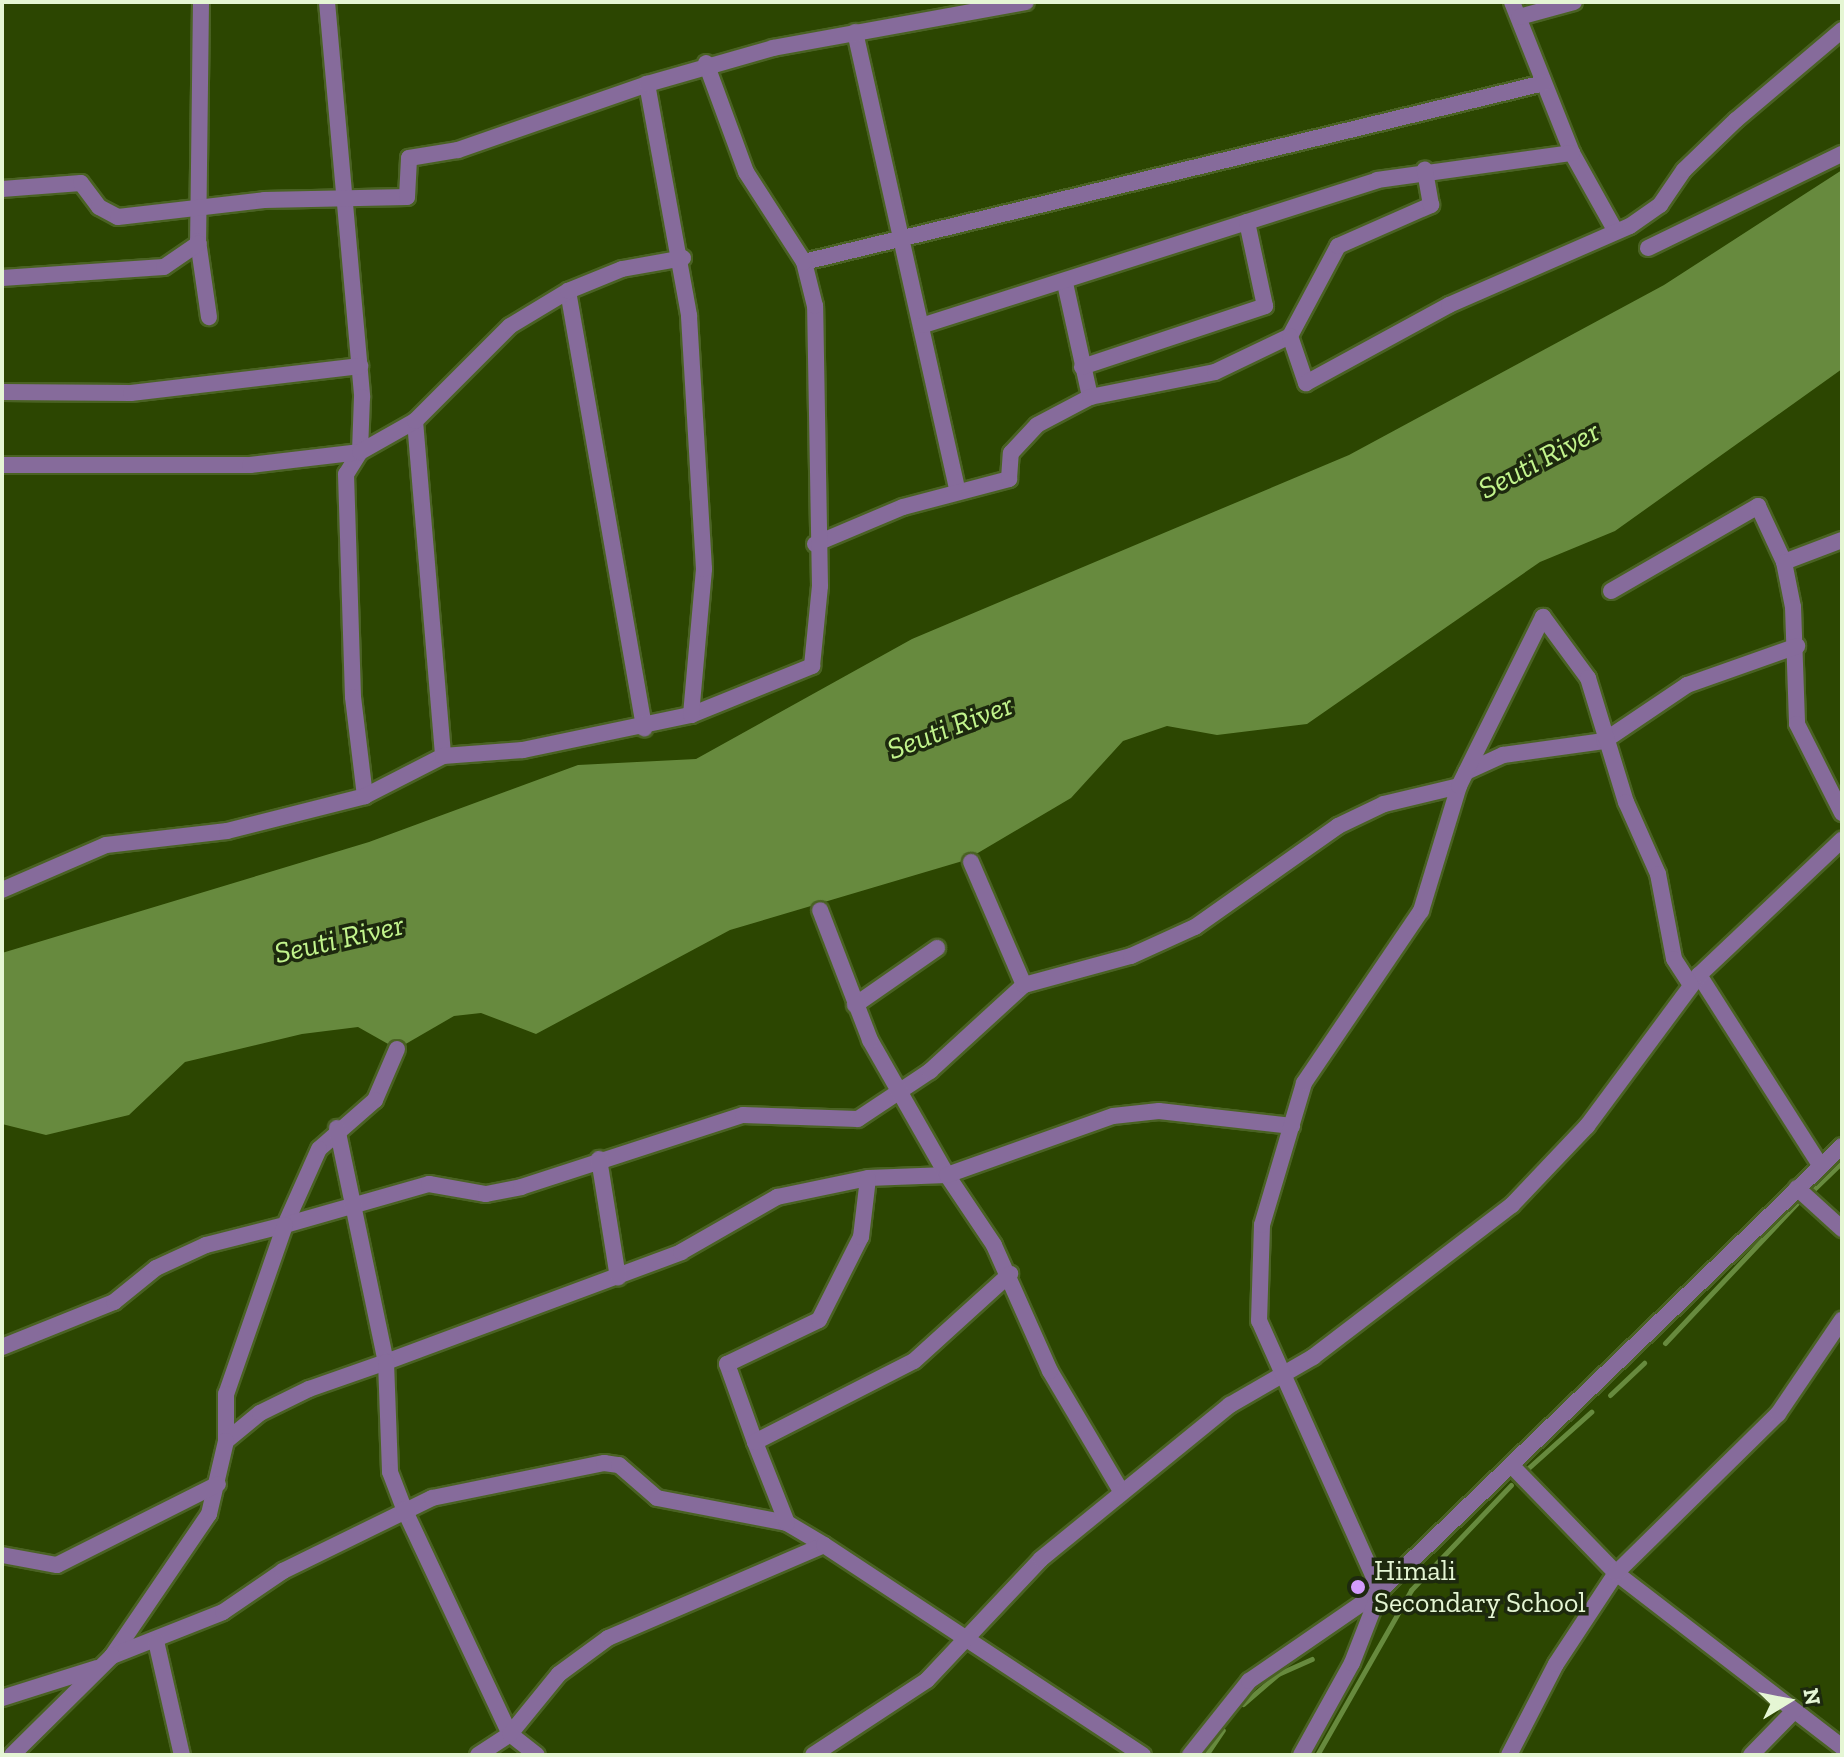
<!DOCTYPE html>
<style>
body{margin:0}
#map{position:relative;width:1844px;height:1757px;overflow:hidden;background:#2c4601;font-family:"Zilla Slab",serif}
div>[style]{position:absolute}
.water>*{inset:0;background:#678a3e}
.stream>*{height:5px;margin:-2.5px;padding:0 2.5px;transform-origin:2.5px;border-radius:2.5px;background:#678a3e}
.roads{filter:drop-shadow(2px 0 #4a6223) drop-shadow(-2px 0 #4a6223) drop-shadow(0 2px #4a6223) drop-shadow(0 -2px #4a6223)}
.minor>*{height:16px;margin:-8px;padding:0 8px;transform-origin:8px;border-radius:8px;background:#866b9b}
.dots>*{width:22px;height:22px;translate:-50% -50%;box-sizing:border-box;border:4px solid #1d290e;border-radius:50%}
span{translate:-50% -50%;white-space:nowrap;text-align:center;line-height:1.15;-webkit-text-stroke:7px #1d290e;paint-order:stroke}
.poi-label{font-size:28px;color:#e5f6d4}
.left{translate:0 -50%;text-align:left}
.water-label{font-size:30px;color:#c2f48c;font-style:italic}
.frame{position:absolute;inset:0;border:4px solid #e5f6d4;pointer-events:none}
.north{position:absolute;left:1748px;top:1661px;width:80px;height:80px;-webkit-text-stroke:6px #1d290e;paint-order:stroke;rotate:80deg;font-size:22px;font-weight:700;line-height:32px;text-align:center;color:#e5f6d4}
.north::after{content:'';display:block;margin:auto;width:28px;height:36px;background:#e5f6d4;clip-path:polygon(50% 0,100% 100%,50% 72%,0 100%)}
</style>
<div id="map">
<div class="water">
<div style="clip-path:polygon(1842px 170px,1842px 369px,1615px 531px,1540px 562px,1307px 724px,1217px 735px,1167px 726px,1123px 741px,1071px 798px,966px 860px,730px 930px,536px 1034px,481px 1013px,454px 1016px,397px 1049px,358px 1027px,302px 1034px,185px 1062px,129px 1115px,46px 1135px,2px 1124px,2px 953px,369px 842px,578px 765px,696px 759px,912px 639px,1349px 455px,1664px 285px)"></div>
</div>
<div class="stream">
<div style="left:1811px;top:1192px;width:43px;rotate:-44.1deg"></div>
<div style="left:1665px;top:1343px;width:194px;rotate:-46.7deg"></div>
<div style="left:1610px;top:1395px;width:47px;rotate:-43.3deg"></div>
<div style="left:1525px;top:1471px;width:89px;rotate:-41.8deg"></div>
<div style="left:1243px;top:1704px;width:46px;rotate:-40.6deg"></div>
<div style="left:1278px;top:1674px;width:37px;rotate:-24deg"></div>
<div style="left:1206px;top:1755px;width:30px;rotate:-56deg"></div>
<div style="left:1317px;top:1755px;width:190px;rotate:-60.3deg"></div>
<div style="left:1411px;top:1590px;width:145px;rotate:-46.4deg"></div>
</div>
<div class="roads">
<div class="minor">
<div style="left:201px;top:2px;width:239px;rotate:90.7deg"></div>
<div style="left:198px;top:241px;width:77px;rotate:81.8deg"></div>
<div style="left:327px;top:2px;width:397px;rotate:84.9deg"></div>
<div style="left:362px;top:397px;width:55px;rotate:92.1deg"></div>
<div style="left:360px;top:452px;width:26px;rotate:122deg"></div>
<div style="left:346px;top:474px;width:223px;rotate:88.2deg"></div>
<div style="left:353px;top:697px;width:100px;rotate:83.1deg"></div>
<div style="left:1512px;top:2px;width:162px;rotate:68.3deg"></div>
<div style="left:1572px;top:153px;width:88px;rotate:60.8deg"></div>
<div style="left:1519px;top:17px;width:57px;rotate:-15.3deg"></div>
<div style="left:855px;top:32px;width:470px;rotate:77.4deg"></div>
<div style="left:2px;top:189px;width:79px;rotate:-4.3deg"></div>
<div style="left:81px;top:183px;width:30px;rotate:53deg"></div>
<div style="left:99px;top:207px;width:21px;rotate:28deg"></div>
<div style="left:118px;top:217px;width:147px;rotate:-6.6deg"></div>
<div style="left:264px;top:200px;width:143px;rotate:-1.2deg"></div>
<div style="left:407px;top:197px;width:39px;rotate:-87deg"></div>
<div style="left:409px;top:158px;width:50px;rotate:-9.3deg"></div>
<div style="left:458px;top:150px;width:200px;rotate:-19.2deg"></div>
<div style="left:1648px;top:248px;width:216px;rotate:-25.9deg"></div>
<div style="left:804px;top:262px;width:761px;rotate:-13.6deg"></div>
<div style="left:2px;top:278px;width:162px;rotate:-3.9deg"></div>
<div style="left:164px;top:267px;width:42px;rotate:-34.4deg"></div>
<div style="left:1065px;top:283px;width:117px;rotate:77.6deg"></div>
<div style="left:568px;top:291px;width:444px;rotate:80.1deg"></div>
<div style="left:924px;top:325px;width:476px;rotate:-17.7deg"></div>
<div style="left:1377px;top:180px;width:197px;rotate:-7.9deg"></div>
<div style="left:1290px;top:336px;width:102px;rotate:-61.9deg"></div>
<div style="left:1338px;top:246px;width:102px;rotate:-23.8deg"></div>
<div style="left:1431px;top:205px;width:36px;rotate:-100deg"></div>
<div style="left:1082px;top:367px;width:193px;rotate:-18.4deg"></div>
<div style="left:1265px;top:306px;width:86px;rotate:-102.1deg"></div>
<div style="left:2px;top:392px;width:129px;rotate:0.4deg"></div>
<div style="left:131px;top:393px;width:231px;rotate:-6.7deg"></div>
<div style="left:415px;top:421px;width:336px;rotate:85.2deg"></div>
<div style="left:2px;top:465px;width:248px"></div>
<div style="left:250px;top:465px;width:111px;rotate:-6.7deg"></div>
<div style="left:360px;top:452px;width:63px;rotate:-29.4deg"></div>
<div style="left:415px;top:421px;width:134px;rotate:-45deg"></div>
<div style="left:510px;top:326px;width:68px;rotate:-31.1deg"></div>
<div style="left:568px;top:291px;width:58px;rotate:-22.2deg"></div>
<div style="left:622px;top:269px;width:62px;rotate:-10.2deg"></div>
<div style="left:815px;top:544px;width:95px;rotate:-22.8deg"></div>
<div style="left:903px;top:507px;width:110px;rotate:-14.8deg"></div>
<div style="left:1009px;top:479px;width:26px;rotate:-86deg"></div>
<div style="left:1011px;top:453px;width:38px;rotate:-47deg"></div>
<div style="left:1037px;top:425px;width:60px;rotate:-27.8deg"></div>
<div style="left:1090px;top:397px;width:127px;rotate:-11.3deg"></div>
<div style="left:1215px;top:372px;width:83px;rotate:-25.6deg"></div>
<div style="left:1290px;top:336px;width:50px;rotate:71.2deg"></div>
<div style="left:1306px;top:383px;width:163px;rotate:-28.6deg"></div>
<div style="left:1449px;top:305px;width:197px;rotate:-23.6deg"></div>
<div style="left:1630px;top:226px;width:37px;rotate:-35deg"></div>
<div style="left:1660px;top:205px;width:42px;rotate:-55.6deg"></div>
<div style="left:1684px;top:170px;width:72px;rotate:-43.9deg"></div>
<div style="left:1736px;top:120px;width:139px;rotate:-40.3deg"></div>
<div style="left:1784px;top:562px;width:62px;rotate:-20.8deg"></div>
<div style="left:1611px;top:591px;width:170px;rotate:-30deg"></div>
<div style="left:1758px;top:506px;width:62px;rotate:65.1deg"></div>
<div style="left:1784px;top:562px;width:46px;rotate:78.7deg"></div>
<div style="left:1793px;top:607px;width:117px;rotate:88deg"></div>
<div style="left:1797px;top:724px;width:100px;rotate:63.2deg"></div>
<div style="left:691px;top:715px;width:131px;rotate:-22deg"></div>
<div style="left:812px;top:666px;width:80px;rotate:-84.3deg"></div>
<div style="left:820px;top:586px;width:280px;rotate:-91deg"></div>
<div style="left:815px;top:306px;width:45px;rotate:-104deg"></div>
<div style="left:804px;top:262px;width:107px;rotate:-122.8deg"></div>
<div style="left:746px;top:172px;width:116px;rotate:-110.2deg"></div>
<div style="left:1466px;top:772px;width:41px;rotate:-24.7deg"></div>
<div style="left:1503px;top:755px;width:102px;rotate:-7.9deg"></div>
<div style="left:1604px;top:741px;width:100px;rotate:-34deg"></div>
<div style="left:1687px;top:685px;width:117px;rotate:-19.5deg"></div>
<div style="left:971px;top:862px;width:134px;rotate:66.7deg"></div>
<div style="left:2px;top:890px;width:113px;rotate:-23.4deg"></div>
<div style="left:106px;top:845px;width:122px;rotate:-6.6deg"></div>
<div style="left:227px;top:831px;width:142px;rotate:-14.2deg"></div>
<div style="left:365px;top:796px;width:88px;rotate:-27.1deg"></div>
<div style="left:443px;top:756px;width:80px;rotate:-4.3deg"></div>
<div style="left:523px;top:750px;width:172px;rotate:-11.8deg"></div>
<div style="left:691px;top:715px;width:147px;rotate:-84.9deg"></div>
<div style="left:704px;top:569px;width:254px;rotate:-93.4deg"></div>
<div style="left:689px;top:315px;width:235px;rotate:-100.3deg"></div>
<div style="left:647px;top:84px;width:131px;rotate:-15.9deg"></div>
<div style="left:773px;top:48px;width:257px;rotate:-10.3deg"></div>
<div style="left:1699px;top:975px;width:225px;rotate:57.5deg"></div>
<div style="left:855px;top:1005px;width:100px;rotate:-34.8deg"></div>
<div style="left:397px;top:1049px;width:56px;rotate:113.3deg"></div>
<div style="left:375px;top:1100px;width:74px;rotate:138.8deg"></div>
<div style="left:319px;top:1149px;width:83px;rotate:114.1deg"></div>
<div style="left:285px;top:1225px;width:150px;rotate:-15.9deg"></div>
<div style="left:429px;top:1184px;width:58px;rotate:10deg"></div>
<div style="left:486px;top:1194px;width:36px;rotate:-11deg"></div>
<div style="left:521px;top:1187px;width:233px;rotate:-18deg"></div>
<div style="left:743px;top:1115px;width:115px;rotate:2deg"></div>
<div style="left:858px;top:1119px;width:87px;rotate:-33.7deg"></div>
<div style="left:930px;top:1071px;width:127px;rotate:-42.5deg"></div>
<div style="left:1024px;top:985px;width:111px;rotate:-15.2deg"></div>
<div style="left:1131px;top:956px;width:70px;rotate:-24.4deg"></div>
<div style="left:1195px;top:927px;width:175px;rotate:-35.2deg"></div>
<div style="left:1338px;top:826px;width:51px;rotate:-25.6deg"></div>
<div style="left:1384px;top:804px;width:77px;rotate:-13.5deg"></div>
<div style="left:337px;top:1128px;width:239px;rotate:78.2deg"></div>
<div style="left:386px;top:1362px;width:315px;rotate:-20.4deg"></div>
<div style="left:681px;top:1252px;width:111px;rotate:-29.8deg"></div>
<div style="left:777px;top:1197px;width:93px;rotate:-11.8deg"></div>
<div style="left:868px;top:1178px;width:79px;rotate:-2.2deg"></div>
<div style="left:947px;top:1175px;width:155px;rotate:-119.7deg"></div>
<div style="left:870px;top:1040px;width:139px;rotate:-111deg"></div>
<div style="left:599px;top:1159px;width:120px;rotate:80.9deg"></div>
<div style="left:1797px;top:1188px;width:61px;rotate:42.3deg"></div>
<div style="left:2px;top:1347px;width:121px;rotate:-21.9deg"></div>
<div style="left:114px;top:1302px;width:54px;rotate:-39deg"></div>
<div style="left:156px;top:1268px;width:55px;rotate:-24.7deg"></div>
<div style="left:206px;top:1245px;width:81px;rotate:-14.2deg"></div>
<div style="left:285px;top:1225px;width:179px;rotate:109.2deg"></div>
<div style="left:226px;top:1394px;width:47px;rotate:90deg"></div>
<div style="left:226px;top:1441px;width:44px;rotate:-39.5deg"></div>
<div style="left:260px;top:1413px;width:55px;rotate:-26.1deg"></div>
<div style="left:309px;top:1389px;width:82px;rotate:-19.3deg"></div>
<div style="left:386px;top:1362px;width:110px;rotate:87.9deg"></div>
<div style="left:390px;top:1472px;width:40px;rotate:69deg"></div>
<div style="left:404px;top:1509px;width:249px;rotate:64.8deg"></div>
<div style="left:510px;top:1734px;width:34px;rotate:38deg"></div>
<div style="left:226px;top:1441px;width:75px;rotate:103.1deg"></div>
<div style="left:209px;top:1514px;width:172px;rotate:124.3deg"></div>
<div style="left:112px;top:1656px;width:119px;rotate:-21.6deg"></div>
<div style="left:223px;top:1612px;width:73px;rotate:-34.3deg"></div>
<div style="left:283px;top:1571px;width:166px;rotate:-26.1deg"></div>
<div style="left:432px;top:1498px;width:176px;rotate:-11.5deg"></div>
<div style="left:604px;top:1463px;width:15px;rotate:8deg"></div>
<div style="left:619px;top:1465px;width:50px;rotate:41deg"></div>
<div style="left:657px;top:1498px;width:132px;rotate:10.9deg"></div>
<div style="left:787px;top:1523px;width:43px;rotate:30.7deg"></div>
<div style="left:755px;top:1442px;width:83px;rotate:-109.7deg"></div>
<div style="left:727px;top:1364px;width:102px;rotate:-25.6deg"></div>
<div style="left:819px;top:1320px;width:93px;rotate:-63.2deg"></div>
<div style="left:861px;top:1237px;width:59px;rotate:-83.2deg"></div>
<div style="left:1512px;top:1466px;width:149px;rotate:45.8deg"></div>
<div style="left:1616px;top:1573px;width:285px;rotate:37.6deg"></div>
<div style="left:1121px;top:1491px;width:139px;rotate:-120.6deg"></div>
<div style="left:1050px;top:1371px;width:138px;rotate:-114deg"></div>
<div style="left:994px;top:1245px;width:84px;rotate:-123.9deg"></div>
<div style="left:947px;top:1175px;width:176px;rotate:-19.6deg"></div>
<div style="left:1113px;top:1116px;width:46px;rotate:-6.2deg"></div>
<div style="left:1159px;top:1111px;width:134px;rotate:6.4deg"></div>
<div style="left:787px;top:1523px;width:87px;rotate:-111.6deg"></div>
<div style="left:755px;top:1442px;width:178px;rotate:-27deg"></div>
<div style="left:914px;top:1361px;width:130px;rotate:-42.2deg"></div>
<div style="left:2px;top:1555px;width:56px;rotate:10.3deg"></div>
<div style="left:57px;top:1565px;width:180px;rotate:-26.7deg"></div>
<div style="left:156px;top:1641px;width:117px;rotate:77.2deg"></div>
<div style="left:2px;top:1698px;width:100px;rotate:-17.5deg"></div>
<div style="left:12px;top:1755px;width:141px;rotate:-44.7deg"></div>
<div style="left:478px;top:1755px;width:38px;rotate:-33deg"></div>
<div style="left:510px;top:1734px;width:77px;rotate:-50.8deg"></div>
<div style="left:559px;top:1674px;width:61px;rotate:-36.3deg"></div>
<div style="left:608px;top:1638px;width:235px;rotate:-23.3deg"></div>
<div style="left:824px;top:1545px;width:382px;rotate:33.4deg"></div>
<div style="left:813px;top:1755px;width:136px;rotate:-33.3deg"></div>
<div style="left:927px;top:1680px;width:166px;rotate:-46.7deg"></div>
<div style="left:1041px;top:1559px;width:244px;rotate:-39.2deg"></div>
<div style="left:1230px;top:1405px;width:96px;rotate:-30deg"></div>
<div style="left:1313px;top:1357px;width:250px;rotate:-37.4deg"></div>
<div style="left:1512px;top:1205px;width:109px;rotate:-46.5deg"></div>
<div style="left:1587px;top:1126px;width:188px;rotate:-53.4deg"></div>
<div style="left:1699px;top:975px;width:197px;rotate:-43.4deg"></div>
<div style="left:1190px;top:1755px;width:95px;rotate:-51.4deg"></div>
<div style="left:1249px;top:1681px;width:159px;rotate:-34.5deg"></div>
<div style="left:1380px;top:1591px;width:641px;rotate:-43.93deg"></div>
<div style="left:1301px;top:1755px;width:105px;rotate:-61deg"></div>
<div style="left:1352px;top:1663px;width:77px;rotate:-68.7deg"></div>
<div style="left:1380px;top:1591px;width:296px;rotate:-114.1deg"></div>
<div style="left:1259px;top:1321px;width:96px;rotate:-88.2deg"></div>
<div style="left:1262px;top:1225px;width:148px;rotate:-73.5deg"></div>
<div style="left:1304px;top:1083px;width:208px;rotate:-55.8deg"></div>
<div style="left:1421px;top:911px;width:131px;rotate:-73.1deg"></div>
<div style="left:1459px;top:786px;width:189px;rotate:-63.6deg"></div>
<div style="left:1543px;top:617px;width:76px;rotate:53.6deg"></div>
<div style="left:1588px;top:678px;width:130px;rotate:73deg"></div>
<div style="left:1626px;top:802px;width:79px;rotate:66deg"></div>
<div style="left:1658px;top:874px;width:86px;rotate:79.3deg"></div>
<div style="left:1674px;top:959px;width:31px;rotate:57deg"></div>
<div style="left:1509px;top:1755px;width:102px;rotate:-62.7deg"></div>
<div style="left:1556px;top:1664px;width:109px;rotate:-56.6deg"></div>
<div style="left:1616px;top:1573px;width:227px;rotate:-44.5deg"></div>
<div style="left:1778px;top:1414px;width:114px;rotate:-55.8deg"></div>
<div style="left:1751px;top:1755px;width:62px;rotate:-45.7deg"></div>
</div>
</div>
<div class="dots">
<div style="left:1358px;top:1587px;background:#d39cfc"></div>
</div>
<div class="poi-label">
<span class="left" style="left:1374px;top:1587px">Himali<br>Secondary School</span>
</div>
<div class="water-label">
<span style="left:1539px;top:460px;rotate:-28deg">Seuti River</span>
<span style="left:950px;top:727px;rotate:-21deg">Seuti River</span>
<span style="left:339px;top:939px;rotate:-13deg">Seuti River</span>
</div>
<div class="frame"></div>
<div class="north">N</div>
</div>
